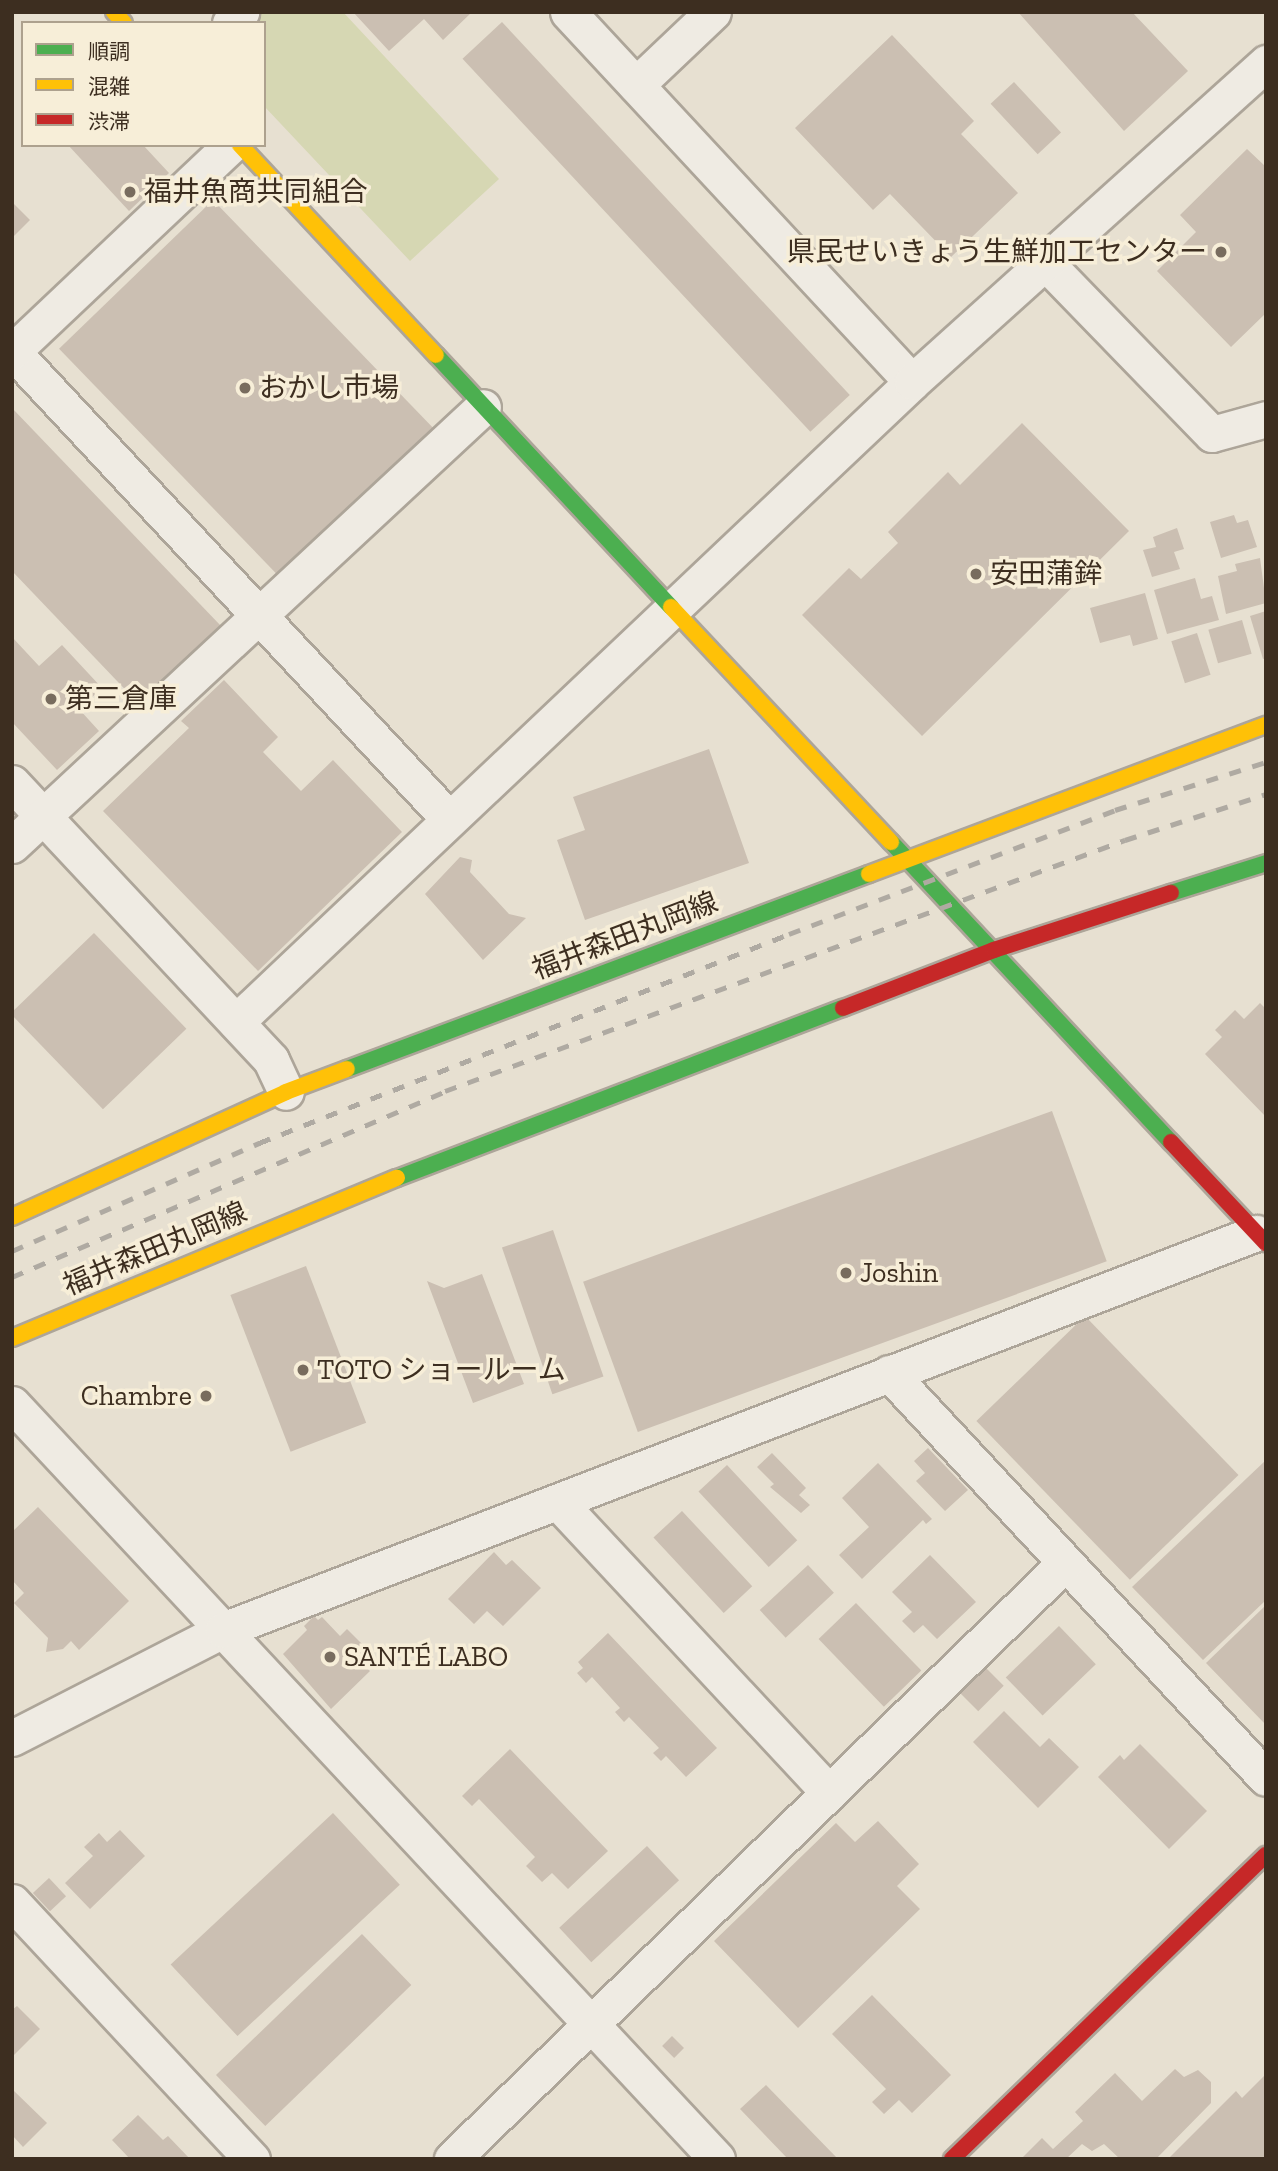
<!DOCTYPE html>
<meta charset="utf-8">
<style>
body{margin:0}
#map{position:relative;width:1278px;height:2171px;overflow:hidden;background:#e7e0d1;font-family:"Zilla Slab","Noto Sans JP",serif}
div>[style]{position:absolute}
.green>*{inset:0;background:#d6d7b3}
.building>*{inset:0;background:#cbbfb2;transform-origin:0 0}
.roads{filter:drop-shadow(2px 0 #ada599) drop-shadow(-2px 0 #ada599) drop-shadow(0 2px #ada599) drop-shadow(0 -2px #ada599)}
.street>*{height:35px;margin:-17.5px;padding:0 17.5px;transform-origin:17.5px;border-radius:17.5px;background:#efebe3}
.fast>*{height:16px;margin:-8px;padding:0 8px;transform-origin:8px;border-radius:8px;background:#4caf50}
.slow>*{height:16px;margin:-8px;padding:0 8px;transform-origin:8px;border-radius:8px;background:#ffc107}
.jam>*{height:16px;margin:-8px;padding:0 8px;transform-origin:8px;border-radius:8px;background:#c62828}
.rail>*{height:5px;margin-top:-2.5px;transform-origin:0;background:repeating-linear-gradient(90deg,#afaaa2 0 12px,transparent 0 24px)}
.dots>*{width:19px;height:19px;translate:-50% -50%;box-sizing:border-box;border:4px solid #f7eed8;border-radius:50%}
span{translate:-50% -50%;white-space:nowrap;text-align:center;line-height:1.15;-webkit-text-stroke:7px #f7eed8;paint-order:stroke}
.poi-label{font-size:28px;color:#3d2e20}
.left{translate:0 -50%;text-align:left}
.right{translate:-100% -50%;text-align:right}
.street-label{font-size:28px;color:#3d2e20}
.frame{position:absolute;inset:0;border:14px solid #3d2e20;pointer-events:none}
.legend{position:absolute;left:21px;top:21px;width:245px;height:126px;box-sizing:border-box;background:#f7eed8;border:2px solid #ada18e;margin:0;padding:9px 12px;list-style:none;font-size:21px;color:#3d2e20}
.legend li{display:flex;align-items:center;gap:14px;height:35px}
.legend b{width:35px;border:2px solid #ada18e}
</style>
<div id="map">
<div class="green">
<div style="clip-path:polygon(259px 12px,343px 12px,499px 179px,410px 261px,264px 106px,264px 23px,247px 23px)"></div>
</div>
<div class="building">
<div style="clip-path:polygon(353px 12px,472px 12px,443px 40px,424px 19px,389px 51px)"></div>
<div style="clip-path:polygon(1018px 12px,1132px 12px,1188px 71px,1124px 131px)"></div>
<div style="left:502px;top:22px;width:510px;height:54px;rotate:47deg"></div>
<div style="clip-path:polygon(892px 35px,974px 121px,961px 134px,1018px 193px,951px 257px,890px 194px,873px 210px,795px 128px)"></div>
<div style="left:1014px;top:82px;width:69px;height:32px;rotate:47deg"></div>
<div style="clip-path:polygon(68px 145px,143px 145px,169px 173px,129px 211px)"></div>
<div style="clip-path:polygon(1247px 149px,1266px 167px,1266px 313px,1231px 347px,1157px 271px,1196px 232px,1180px 215px)"></div>
<div style="left:213px;top:200px;width:317px;height:214px;rotate:46deg"></div>
<div style="clip-path:polygon(12px 202px,30px 220px,12px 238px)"></div>
<div style="clip-path:polygon(12px 408px,221px 626px,139px 704px,12px 571px)"></div>
<div style="clip-path:polygon(1022px 423px,1129px 531px,922px 736px,802px 615px,849px 568px,861px 579px,898px 543px,888px 532px,948px 472px,960px 485px)"></div>
<div style="clip-path:polygon(1234px 515px,1237px 523px,1248px 520px,1257px 547px,1221px 558px,1210px 522px)"></div>
<div style="clip-path:polygon(1177px 528px,1184px 549px,1174px 552px,1180px 569px,1152px 577px,1143px 550px,1156px 547px,1153px 537px)"></div>
<div style="clip-path:polygon(1260px 558px,1266px 603px,1226px 614px,1218px 576px,1237px 571px,1235px 564px)"></div>
<div style="clip-path:polygon(1195px 578px,1201px 599px,1212px 596px,1219px 620px,1167px 634px,1154px 590px)"></div>
<div style="clip-path:polygon(1145px 593px,1158px 639px,1133px 646px,1130px 635px,1100px 643px,1090px 608px)"></div>
<div style="clip-path:polygon(1266px 611px,1266px 658px,1263px 659px,1250px 616px)"></div>
<div style="left:1242px;top:620px;width:35px;height:35px;rotate:74deg"></div>
<div style="left:1197px;top:633px;width:44px;height:27px;rotate:72deg"></div>
<div style="clip-path:polygon(12px 637px,39px 666px,62px 645px,102px 688px,79px 709px,99px 731px,57px 770px,12px 722px)"></div>
<div style="clip-path:polygon(224px 680px,278px 737px,263px 752px,301px 791px,333px 760px,402px 832px,258px 971px,103px 811px,189px 728px,181px 721px)"></div>
<div style="clip-path:polygon(709px 749px,749px 863px,585px 920px,557px 840px,585px 830px,573px 797px)"></div>
<div style="clip-path:polygon(460px 857px,472px 860px,470px 872px,509px 914px,526px 918px,483px 960px,425px 894px)"></div>
<div style="left:94px;top:933px;width:133px;height:116px;rotate:46deg"></div>
<div style="clip-path:polygon(1260px 1003px,1266px 1009px,1266px 1117px,1205px 1054px,1222px 1037px,1215px 1030px,1235px 1010px,1244px 1019px)"></div>
<div style="left:1052px;top:1111px;width:160px;height:499px;rotate:70deg"></div>
<div style="left:553px;top:1230px;width:155px;height:54px;rotate:71deg"></div>
<div style="left:306px;top:1266px;width:168px;height:81px;rotate:69deg"></div>
<div style="clip-path:polygon(482px 1274px,524px 1384px,473px 1403px,427px 1281px,444px 1288px)"></div>
<div style="left:1085px;top:1316px;width:221px;height:151px;rotate:46deg"></div>
<div style="clip-path:polygon(928px 1448px,968px 1490px,945px 1511px,916px 1481px,925px 1473px,914px 1461px)"></div>
<div style="clip-path:polygon(772px 1453px,806px 1488px,799px 1495px,810px 1505px,801px 1513px,770px 1487px,774px 1484px,757px 1467px)"></div>
<div style="clip-path:polygon(1266px 1460px,1266px 1600px,1203px 1660px,1132px 1587px)"></div>
<div style="clip-path:polygon(878px 1463px,932px 1519px,926px 1524px,923px 1520px,862px 1579px,839px 1555px,869px 1527px,842px 1498px)"></div>
<div style="left:727px;top:1465px;width:103px;height:39px;rotate:47deg"></div>
<div style="clip-path:polygon(38px 1507px,129px 1601px,79px 1650px,71px 1641px,63px 1649px,46px 1652px,48px 1638px,14px 1603px,24px 1593px,12px 1580px,12px 1532px)"></div>
<div style="left:682px;top:1511px;width:103px;height:39px;rotate:47deg"></div>
<div style="clip-path:polygon(494px 1552px,506px 1565px,512px 1560px,541px 1588px,503px 1626px,487px 1611px,474px 1624px,448px 1599px)"></div>
<div style="clip-path:polygon(930px 1555px,976px 1602px,937px 1639px,923px 1625px,914px 1633px,902px 1621px,912px 1612px,892px 1592px)"></div>
<div style="left:808px;top:1565px;width:38px;height:66px;rotate:47deg"></div>
<div style="left:856px;top:1603px;width:94px;height:52px;rotate:46deg"></div>
<div style="clip-path:polygon(1266px 1605px,1266px 1725px,1206px 1663px)"></div>
<div style="clip-path:polygon(314px 1616px,318px 1620px,322px 1617px,340px 1636px,347px 1629px,371px 1653px,361px 1662px,370px 1671px,331px 1709px,283px 1654px,307px 1630px,304px 1626px)"></div>
<div style="left:1059px;top:1626px;width:53px;height:74px;rotate:46deg"></div>
<div style="clip-path:polygon(608px 1633px,717px 1748px,686px 1777px,666px 1756px,661px 1761px,653px 1753px,659px 1748px,629px 1717px,624px 1722px,615px 1712px,620px 1708px,592px 1677px,586px 1683px,577px 1673px,583px 1668px,578px 1662px)"></div>
<div style="left:986px;top:1668px;width:25px;height:36px;rotate:45deg"></div>
<div style="clip-path:polygon(1004px 1711px,1040px 1747px,1049px 1738px,1079px 1767px,1038px 1808px,973px 1742px)"></div>
<div style="clip-path:polygon(1140px 1744px,1207px 1811px,1169px 1849px,1098px 1777px,1120px 1755px,1124px 1760px)"></div>
<div style="clip-path:polygon(510px 1749px,608px 1851px,568px 1889px,552px 1873px,542px 1882px,526px 1866px,535px 1857px,479px 1799px,472px 1806px,462px 1796px)"></div>
<div style="left:333px;top:1813px;width:98px;height:222px;rotate:47deg"></div>
<div style="clip-path:polygon(878px 1821px,919px 1864px,897px 1886px,920px 1909px,798px 2028px,714px 1941px,836px 1823px,855px 1842px)"></div>
<div style="clip-path:polygon(120px 1830px,145px 1856px,90px 1909px,65px 1883px,93px 1856px,84px 1847px,99px 1833px,107px 1842px)"></div>
<div style="left:647px;top:1846px;width:47px;height:120px;rotate:47deg"></div>
<div style="left:49px;top:1878px;width:25px;height:22px;rotate:47deg"></div>
<div style="left:362px;top:1934px;width:71px;height:203px;rotate:46deg"></div>
<div style="clip-path:polygon(872px 1995px,951px 2075px,912px 2113px,899px 2100px,884px 2114px,872px 2102px,886px 2089px,832px 2034px)"></div>
<div style="clip-path:polygon(17px 2006px,40px 2029px,12px 2057px,12px 2010px)"></div>
<div style="left:672px;top:2036px;width:17px;height:14px;rotate:45deg"></div>
<div style="clip-path:polygon(1175px 2069px,1184px 2077px,1198px 2070px,1211px 2082px,1211px 2103px,1156px 2159px,1120px 2159px,1104px 2144px,1092px 2151px,1082px 2144px,1066px 2159px,1021px 2159px,1042px 2138px,1053px 2149px,1083px 2121px,1075px 2112px,1115px 2073px,1142px 2101px)"></div>
<div style="clip-path:polygon(1266px 2074px,1266px 2159px,1168px 2159px,1236px 2091px,1242px 2098px)"></div>
<div style="clip-path:polygon(766px 2085px,838px 2159px,788px 2159px,740px 2109px)"></div>
<div style="clip-path:polygon(12px 2089px,47px 2123px,23px 2147px,12px 2135px)"></div>
<div style="clip-path:polygon(138px 2115px,163px 2140px,168px 2136px,190px 2159px,130px 2159px,112px 2140px)"></div>
</div>
<div class="roads">
<div class="street">
<div style="left:568px;top:12px;width:505px;rotate:47.09deg"></div>
<div style="left:230px;top:23px;width:16px;rotate:-45deg"></div>
<div style="left:636px;top:85px;width:106px;rotate:-43.5deg"></div>
<div style="left:1046px;top:263px;width:238px;rotate:45.9deg"></div>
<div style="left:1212px;top:434px;width:56px;rotate:-15.5deg"></div>
<div style="left:12px;top:351px;width:640px;rotate:46.96deg"></div>
<div style="left:12px;top:352px;width:301px;rotate:-43.4deg"></div>
<div style="left:12px;top:783px;width:379px;rotate:46.9deg"></div>
<div style="left:271px;top:1060px;width:35px;rotate:65deg"></div>
<div style="left:12px;top:845px;width:643px;rotate:-42.92deg"></div>
<div style="left:236px;top:1022px;width:931px;rotate:-43.43deg"></div>
<div style="left:912px;top:382px;width:477px;rotate:-42deg"></div>
<div style="left:889px;top:1373px;width:553px;rotate:47.05deg"></div>
<div style="left:12px;top:1404px;width:1033px;rotate:46.96deg"></div>
<div style="left:559px;top:1503px;width:396px;rotate:47deg"></div>
<div style="left:12px;top:1738px;width:237px;rotate:-27.1deg"></div>
<div style="left:223px;top:1630px;width:1107px;rotate:-21.02deg"></div>
<div style="left:12px;top:1902px;width:352px;rotate:47deg"></div>
<div style="left:452px;top:2159px;width:855px;rotate:-44.19deg"></div>
</div>
<div class="fast">
<div style="left:436px;top:355px;width:345px;rotate:47deg"></div>
<div style="left:891px;top:842px;width:410px;rotate:47deg"></div>
<div style="left:1171px;top:893px;width:100px;rotate:-17.5deg"></div>
<div style="left:347px;top:1069px;width:557px;rotate:-20.48deg"></div>
<div style="left:397px;top:1178px;width:477px;rotate:-20.9deg"></div>
</div>
<div class="slow">
<div style="left:114px;top:12px;width:15px;rotate:48deg"></div>
<div style="left:240px;top:145px;width:287px;rotate:47deg"></div>
<div style="left:671px;top:607px;width:322px;rotate:46.9deg"></div>
<div style="left:869px;top:874px;width:424px;rotate:-20.6deg"></div>
<div style="left:12px;top:1217px;width:301px;rotate:-24.5deg"></div>
<div style="left:286px;top:1092px;width:65px;rotate:-20.7deg"></div>
<div style="left:12px;top:1338px;width:417px;rotate:-22.6deg"></div>
</div>
<div class="jam">
<div style="left:843px;top:1008px;width:162px;rotate:-21deg"></div>
<div style="left:994px;top:950px;width:186px;rotate:-17.9deg"></div>
<div style="left:1171px;top:1142px;width:139px;rotate:46.8deg"></div>
<div style="left:952px;top:2159px;width:437px;rotate:-44.1deg"></div>
</div>
</div>
<div class="rail">
<div style="left:12px;top:1251px;width:270px;rotate:-23.6deg"></div>
<div style="left:259px;top:1143px;width:570px;rotate:-21.52deg"></div>
<div style="left:789px;top:934px;width:349px;rotate:-20.8deg"></div>
<div style="left:1115px;top:810px;width:158px;rotate:-17.6deg"></div>
<div style="left:12px;top:1277px;width:471px;rotate:-23.2deg"></div>
<div style="left:445px;top:1091px;width:725px;rotate:-20.26deg"></div>
<div style="left:1125px;top:840px;width:148px;rotate:-18.1deg"></div>
</div>
<div class="dots">
<div style="left:130px;top:192px;background:#786c5e"></div>
<div style="left:1221px;top:252px;background:#786c5e"></div>
<div style="left:245px;top:388px;background:#786c5e"></div>
<div style="left:976px;top:574px;background:#786c5e"></div>
<div style="left:51px;top:699px;background:#786c5e"></div>
<div style="left:846px;top:1273px;background:#786c5e"></div>
<div style="left:303px;top:1370px;background:#786c5e"></div>
<div style="left:206px;top:1396px;background:#786c5e"></div>
<div style="left:330px;top:1657px;background:#786c5e"></div>
</div>
<div class="poi-label">
<span class="left" style="left:144px;top:192px">福井魚商共同組合</span>
<span class="right" style="left:1207px;top:252px">県民せいきょう生鮮加工センター</span>
<span class="left" style="left:259px;top:388px">おかし市場</span>
<span class="left" style="left:990px;top:574px">安田蒲鉾</span>
<span class="left" style="left:65px;top:699px">第三倉庫</span>
<span class="left" style="left:860px;top:1273px">Joshin</span>
<span class="left" style="left:317px;top:1370px">TOTO ショールーム</span>
<span class="right" style="left:192px;top:1396px">Chambre</span>
<span class="left" style="left:344px;top:1657px">SANTÉ LABO</span>
</div>
<div class="street-label">
<span style="left:625px;top:936px;rotate:-21deg">福井森田丸岡線</span>
<span style="left:155px;top:1249px;rotate:-23deg">福井森田丸岡線</span>
</div>
<div class="frame"></div>
<ul class="legend">
<li><b style="height:9px;background:#4caf50"></b>順調</li>
<li><b style="height:9px;background:#ffc107"></b>混雑</li>
<li><b style="height:9px;background:#c62828"></b>渋滞</li>
</ul>
</div>
